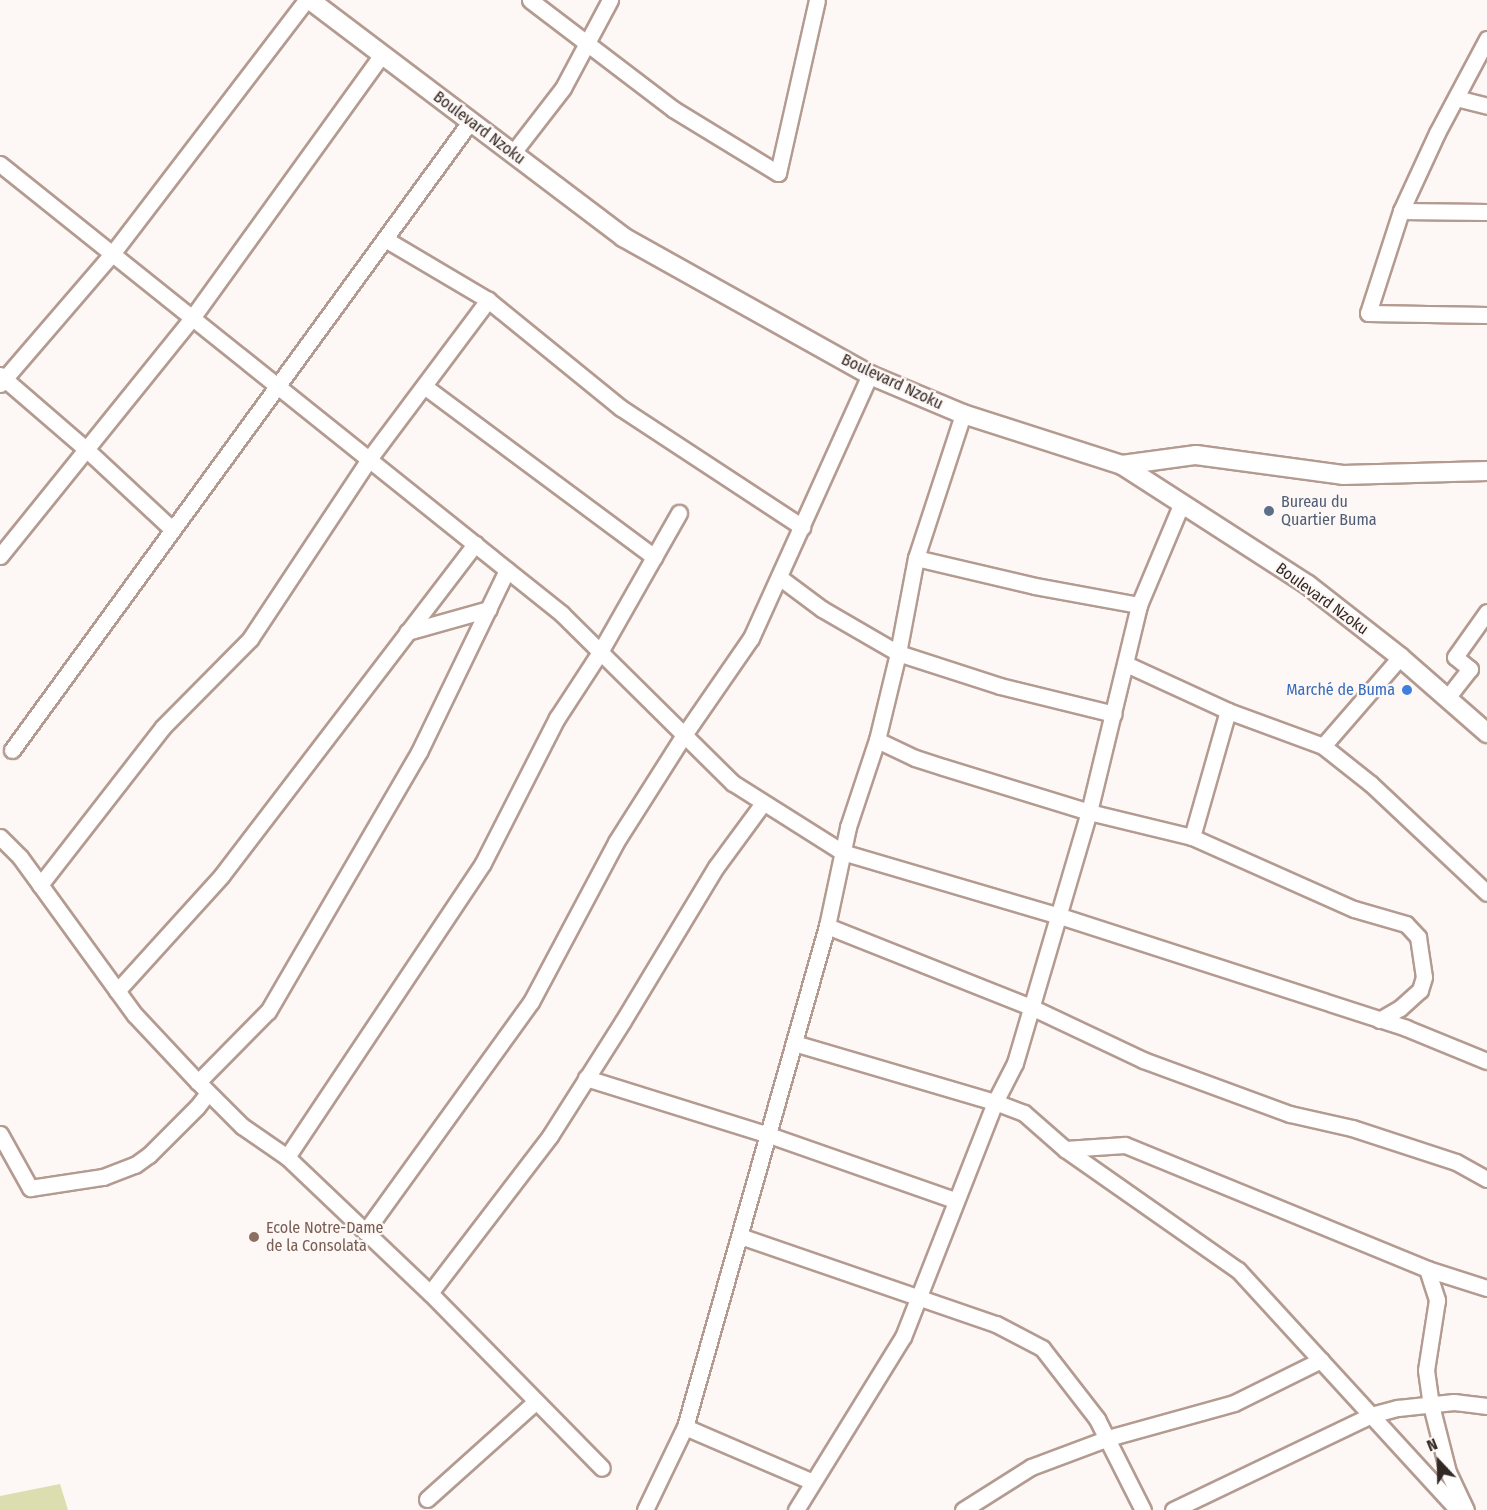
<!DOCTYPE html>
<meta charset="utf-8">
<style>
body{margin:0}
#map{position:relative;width:1487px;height:1510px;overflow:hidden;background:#fdf7f5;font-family:"Fira Sans Condensed",sans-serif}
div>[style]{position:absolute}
.green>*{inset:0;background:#dcdeaf}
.roads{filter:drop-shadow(2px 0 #b49b91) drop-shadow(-2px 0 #b49b91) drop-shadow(0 2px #b49b91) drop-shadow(0 -2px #b49b91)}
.minor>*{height:15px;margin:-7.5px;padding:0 7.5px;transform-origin:7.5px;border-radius:7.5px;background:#fff}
.tertiary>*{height:18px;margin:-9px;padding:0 9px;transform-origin:9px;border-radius:9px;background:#fff}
.dots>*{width:16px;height:16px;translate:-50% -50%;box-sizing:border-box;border:3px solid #fdf7f5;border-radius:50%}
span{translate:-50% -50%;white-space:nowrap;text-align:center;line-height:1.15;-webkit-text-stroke:4.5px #fdf7f5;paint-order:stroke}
.street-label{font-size:16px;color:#322824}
.service-label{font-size:16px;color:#4e5e75}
.left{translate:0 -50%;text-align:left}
.shop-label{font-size:16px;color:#366cbe}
.right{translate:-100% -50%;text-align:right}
.education-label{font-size:16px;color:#785e54}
.north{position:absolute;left:1409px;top:1432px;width:60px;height:60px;-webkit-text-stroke:4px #fdf7f5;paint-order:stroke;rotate:338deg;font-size:16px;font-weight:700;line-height:24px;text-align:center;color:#322824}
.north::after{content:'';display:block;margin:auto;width:21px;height:27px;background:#322824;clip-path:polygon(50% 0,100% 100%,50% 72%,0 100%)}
</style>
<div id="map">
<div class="green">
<div style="clip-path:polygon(60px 1484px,68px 1510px,0 1510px,0 1496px)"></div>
</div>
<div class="roads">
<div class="minor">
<div style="left:530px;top:0;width:180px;rotate:37.3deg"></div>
<div style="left:673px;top:109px;width:123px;rotate:31.4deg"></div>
<div style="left:778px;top:173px;width:177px;rotate:-77.3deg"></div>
<div style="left:1487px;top:39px;width:106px;rotate:118deg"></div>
<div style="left:1437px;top:133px;width:86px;rotate:114.8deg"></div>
<div style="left:1401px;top:211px;width:107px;rotate:107.9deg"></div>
<div style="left:1368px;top:313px;width:119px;rotate:1deg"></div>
<div style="left:1456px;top:98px;width:32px;rotate:14deg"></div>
<div style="left:512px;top:154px;width:83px;rotate:-52.3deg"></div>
<div style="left:563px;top:88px;width:100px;rotate:-61.9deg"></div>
<div style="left:0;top:164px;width:720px;rotate:38.68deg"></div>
<div style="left:562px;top:614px;width:240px;rotate:44.7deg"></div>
<div style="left:733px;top:783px;width:129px;rotate:32.3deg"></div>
<div style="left:842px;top:852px;width:227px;rotate:16.4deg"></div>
<div style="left:1060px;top:916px;width:364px;rotate:17.9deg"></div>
<div style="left:1406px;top:1028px;width:87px;rotate:22.2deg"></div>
<div style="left:1401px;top:211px;width:86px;rotate:0.7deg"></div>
<div style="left:385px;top:239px;width:120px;rotate:30.6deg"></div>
<div style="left:488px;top:300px;width:171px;rotate:39.1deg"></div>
<div style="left:621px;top:408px;width:217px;rotate:33.3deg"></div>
<div style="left:0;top:375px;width:115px;rotate:40.8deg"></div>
<div style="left:87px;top:450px;width:117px;rotate:42.9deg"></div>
<div style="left:0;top:384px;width:172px;rotate:-49.3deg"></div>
<div style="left:112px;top:254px;width:320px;rotate:-52.6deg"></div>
<div style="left:424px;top:386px;width:287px;rotate:36.6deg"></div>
<div style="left:0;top:556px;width:306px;rotate:-51.1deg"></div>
<div style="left:192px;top:318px;width:324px;rotate:-54.2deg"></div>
<div style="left:916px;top:558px;width:122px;rotate:13.2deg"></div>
<div style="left:1035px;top:586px;width:106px;rotate:10.4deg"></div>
<div style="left:507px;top:570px;width:202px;rotate:115.8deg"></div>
<div style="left:419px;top:752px;width:300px;rotate:120.2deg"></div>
<div style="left:268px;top:1011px;width:100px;rotate:134.6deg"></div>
<div style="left:198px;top:1082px;width:62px;rotate:45deg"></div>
<div style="left:242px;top:1126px;width:55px;rotate:34.6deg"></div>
<div style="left:287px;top:1157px;width:197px;rotate:43.6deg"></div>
<div style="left:430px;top:1293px;width:245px;rotate:45.5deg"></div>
<div style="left:779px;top:577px;width:54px;rotate:36.7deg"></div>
<div style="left:822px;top:609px;width:88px;rotate:30.1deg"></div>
<div style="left:898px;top:653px;width:107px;rotate:17.9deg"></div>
<div style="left:1000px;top:686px;width:117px;rotate:13.8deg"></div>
<div style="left:407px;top:632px;width:85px;rotate:-15.7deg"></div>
<div style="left:1126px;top:664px;width:112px;rotate:24.7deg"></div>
<div style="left:1228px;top:711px;width:101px;rotate:20.2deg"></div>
<div style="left:1323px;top:746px;width:61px;rotate:38.4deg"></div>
<div style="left:1371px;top:784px;width:159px;rotate:43.2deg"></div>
<div style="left:1447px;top:698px;width:37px;rotate:-52deg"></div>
<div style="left:1470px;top:669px;width:19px;rotate:-141deg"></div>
<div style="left:1455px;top:657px;width:55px;rotate:-54.6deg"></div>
<div style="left:877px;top:740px;width:42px;rotate:25.3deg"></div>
<div style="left:915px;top:758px;width:29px;rotate:18deg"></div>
<div style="left:943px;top:767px;width:153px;rotate:17.1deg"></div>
<div style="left:1089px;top:812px;width:106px;rotate:13.6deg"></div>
<div style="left:1192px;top:837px;width:177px;rotate:24deg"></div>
<div style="left:1354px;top:909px;width:54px;rotate:16.1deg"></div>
<div style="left:1406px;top:924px;width:18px;rotate:47deg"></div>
<div style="left:1418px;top:937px;width:40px;rotate:81.5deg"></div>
<div style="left:1424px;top:977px;width:14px;rotate:107deg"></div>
<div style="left:1420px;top:990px;width:27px;rotate:138deg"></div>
<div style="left:1400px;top:1008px;width:24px;rotate:150deg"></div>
<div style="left:1323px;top:746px;width:118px;rotate:-49.1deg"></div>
<div style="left:12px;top:750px;width:777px;rotate:-53.9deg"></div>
<div style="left:0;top:837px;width:28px;rotate:45deg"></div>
<div style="left:20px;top:857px;width:195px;rotate:54deg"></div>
<div style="left:135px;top:1015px;width:92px;rotate:46.8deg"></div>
<div style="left:1192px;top:837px;width:131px;rotate:-74.1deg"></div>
<div style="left:40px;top:885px;width:200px;rotate:-52.1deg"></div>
<div style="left:163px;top:727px;width:124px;rotate:-45.3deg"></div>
<div style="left:250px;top:639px;width:216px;rotate:-56.5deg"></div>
<div style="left:369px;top:459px;width:199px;rotate:-53.2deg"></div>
<div style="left:827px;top:926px;width:222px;rotate:21.7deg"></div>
<div style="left:1033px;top:1008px;width:122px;rotate:25.3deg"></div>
<div style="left:1143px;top:1060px;width:157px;rotate:20.2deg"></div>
<div style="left:1290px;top:1114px;width:64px;rotate:12.7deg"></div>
<div style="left:1352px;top:1128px;width:109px;rotate:18.1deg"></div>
<div style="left:1456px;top:1162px;width:35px;rotate:29deg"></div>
<div style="left:117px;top:991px;width:156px;rotate:-47.8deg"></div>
<div style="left:222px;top:875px;width:417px;rotate:-52.6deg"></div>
<div style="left:794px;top:1043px;width:209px;rotate:16.4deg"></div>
<div style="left:995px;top:1102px;width:31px;rotate:21deg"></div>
<div style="left:1024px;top:1113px;width:55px;rotate:41.3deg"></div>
<div style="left:1065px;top:1149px;width:211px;rotate:35deg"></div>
<div style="left:1238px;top:1270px;width:326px;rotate:47.5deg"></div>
<div style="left:586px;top:1078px;width:192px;rotate:17.3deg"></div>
<div style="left:769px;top:1135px;width:197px;rotate:19.3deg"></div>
<div style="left:0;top:1134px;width:62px;rotate:60.9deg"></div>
<div style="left:30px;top:1188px;width:74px;rotate:-8.6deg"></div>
<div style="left:103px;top:1177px;width:34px;rotate:-21deg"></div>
<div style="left:135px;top:1165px;width:17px;rotate:-36deg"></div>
<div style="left:149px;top:1155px;width:68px;rotate:-45deg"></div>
<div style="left:197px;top:1107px;width:18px;rotate:-52deg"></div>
<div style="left:1065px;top:1149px;width:60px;rotate:-3.8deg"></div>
<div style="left:1125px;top:1145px;width:326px;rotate:22.3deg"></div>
<div style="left:1427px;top:1269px;width:63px;rotate:17.6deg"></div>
<div style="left:287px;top:1157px;width:353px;rotate:-56.3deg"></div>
<div style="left:483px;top:863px;width:163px;rotate:-63deg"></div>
<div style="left:557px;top:718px;width:79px;rotate:-56.9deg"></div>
<div style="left:600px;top:652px;width:160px;rotate:-60.4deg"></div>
<div style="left:365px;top:1232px;width:284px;rotate:-54.2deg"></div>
<div style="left:531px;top:1002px;width:181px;rotate:-62deg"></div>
<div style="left:616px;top:842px;width:127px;rotate:-57.6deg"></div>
<div style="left:684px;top:735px;width:118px;rotate:-55.4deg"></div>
<div style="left:751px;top:638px;width:289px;rotate:-65.7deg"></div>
<div style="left:740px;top:1236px;width:271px;rotate:19deg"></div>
<div style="left:996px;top:1324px;width:52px;rotate:27.6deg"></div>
<div style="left:1042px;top:1348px;width:90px;rotate:52.2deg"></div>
<div style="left:1097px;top:1419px;width:102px;rotate:63.2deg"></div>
<div style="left:1427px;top:1269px;width:33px;rotate:72deg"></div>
<div style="left:1437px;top:1300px;width:71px;rotate:98.9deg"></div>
<div style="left:1426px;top:1370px;width:35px;rotate:82deg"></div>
<div style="left:1431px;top:1405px;width:69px;rotate:75.8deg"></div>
<div style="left:1448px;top:1472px;width:42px;rotate:64.7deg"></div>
<div style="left:430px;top:1293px;width:198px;rotate:-52.6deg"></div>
<div style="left:550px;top:1136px;width:136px;rotate:-57.6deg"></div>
<div style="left:623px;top:1021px;width:180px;rotate:-58.9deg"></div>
<div style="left:716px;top:867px;width:79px;rotate:-53.7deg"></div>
<div style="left:685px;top:1427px;width:139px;rotate:23.3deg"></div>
<div style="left:427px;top:1499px;width:145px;rotate:-41.9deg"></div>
<div style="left:645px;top:1510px;width:92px;rotate:-64.3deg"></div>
<div style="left:685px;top:1427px;width:521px;rotate:-74.18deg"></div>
<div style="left:827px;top:926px;width:101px;rotate:-78deg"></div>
<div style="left:848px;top:827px;width:92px;rotate:-71.6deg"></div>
<div style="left:877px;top:740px;width:89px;rotate:-76.4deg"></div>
<div style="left:898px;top:653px;width:97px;rotate:-79.3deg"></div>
<div style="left:916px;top:558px;width:151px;rotate:-71.9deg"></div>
<div style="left:796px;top:1510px;width:203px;rotate:-58.3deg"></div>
<div style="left:903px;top:1337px;width:252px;rotate:-68.6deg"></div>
<div style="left:995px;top:1102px;width:44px;rotate:-62.9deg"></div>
<div style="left:1015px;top:1063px;width:262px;rotate:-73.6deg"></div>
<div style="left:1089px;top:812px;width:213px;rotate:-76.4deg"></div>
<div style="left:1139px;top:605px;width:108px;rotate:-67.2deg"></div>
<div style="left:963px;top:1510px;width:80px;rotate:-32.3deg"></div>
<div style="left:1031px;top:1467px;width:82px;rotate:-20.6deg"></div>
<div style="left:1108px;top:1438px;width:131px;rotate:-15.5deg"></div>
<div style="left:1234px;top:1403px;width:97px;rotate:-26.3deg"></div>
<div style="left:1173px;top:1510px;width:220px;rotate:-25.6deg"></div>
<div style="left:1371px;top:1415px;width:28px;rotate:-15deg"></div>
<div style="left:1398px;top:1408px;width:56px;rotate:-6.1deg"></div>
<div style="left:1454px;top:1402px;width:33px;rotate:7deg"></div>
</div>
<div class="tertiary">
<div style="left:310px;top:0;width:393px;rotate:37.1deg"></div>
<div style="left:623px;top:237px;width:283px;rotate:29.2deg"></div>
<div style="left:870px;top:375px;width:101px;rotate:22.8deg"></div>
<div style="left:963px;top:414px;width:167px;rotate:17.8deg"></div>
<div style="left:1122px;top:465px;width:221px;rotate:32.8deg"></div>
<div style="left:1308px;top:585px;width:117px;rotate:38deg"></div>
<div style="left:1400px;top:657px;width:116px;rotate:41.1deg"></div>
<div style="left:1122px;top:465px;width:75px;rotate:-7.7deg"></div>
<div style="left:1196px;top:455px;width:148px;rotate:7.7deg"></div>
<div style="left:1343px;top:475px;width:144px;rotate:-1.6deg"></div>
</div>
</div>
<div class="dots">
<div style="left:1269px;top:511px;background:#5c6f8a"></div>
<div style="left:1407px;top:690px;background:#3f7fe0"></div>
<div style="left:254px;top:1237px;background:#8d6e63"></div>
</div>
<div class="street-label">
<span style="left:479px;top:128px;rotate:37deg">Boulevard Nzoku</span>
<span style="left:892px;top:382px;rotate:25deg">Boulevard Nzoku</span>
<span style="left:1322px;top:599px;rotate:36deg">Boulevard Nzoku</span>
</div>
<div class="service-label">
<span class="left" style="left:1281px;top:511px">Bureau du<br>Quartier Buma</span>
</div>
<div class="shop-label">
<span class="right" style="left:1395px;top:690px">Marché de Buma</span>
</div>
<div class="education-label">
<span class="left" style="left:266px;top:1237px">Ecole Notre-Dame<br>de la Consolata</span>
</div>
<div class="north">N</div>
</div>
